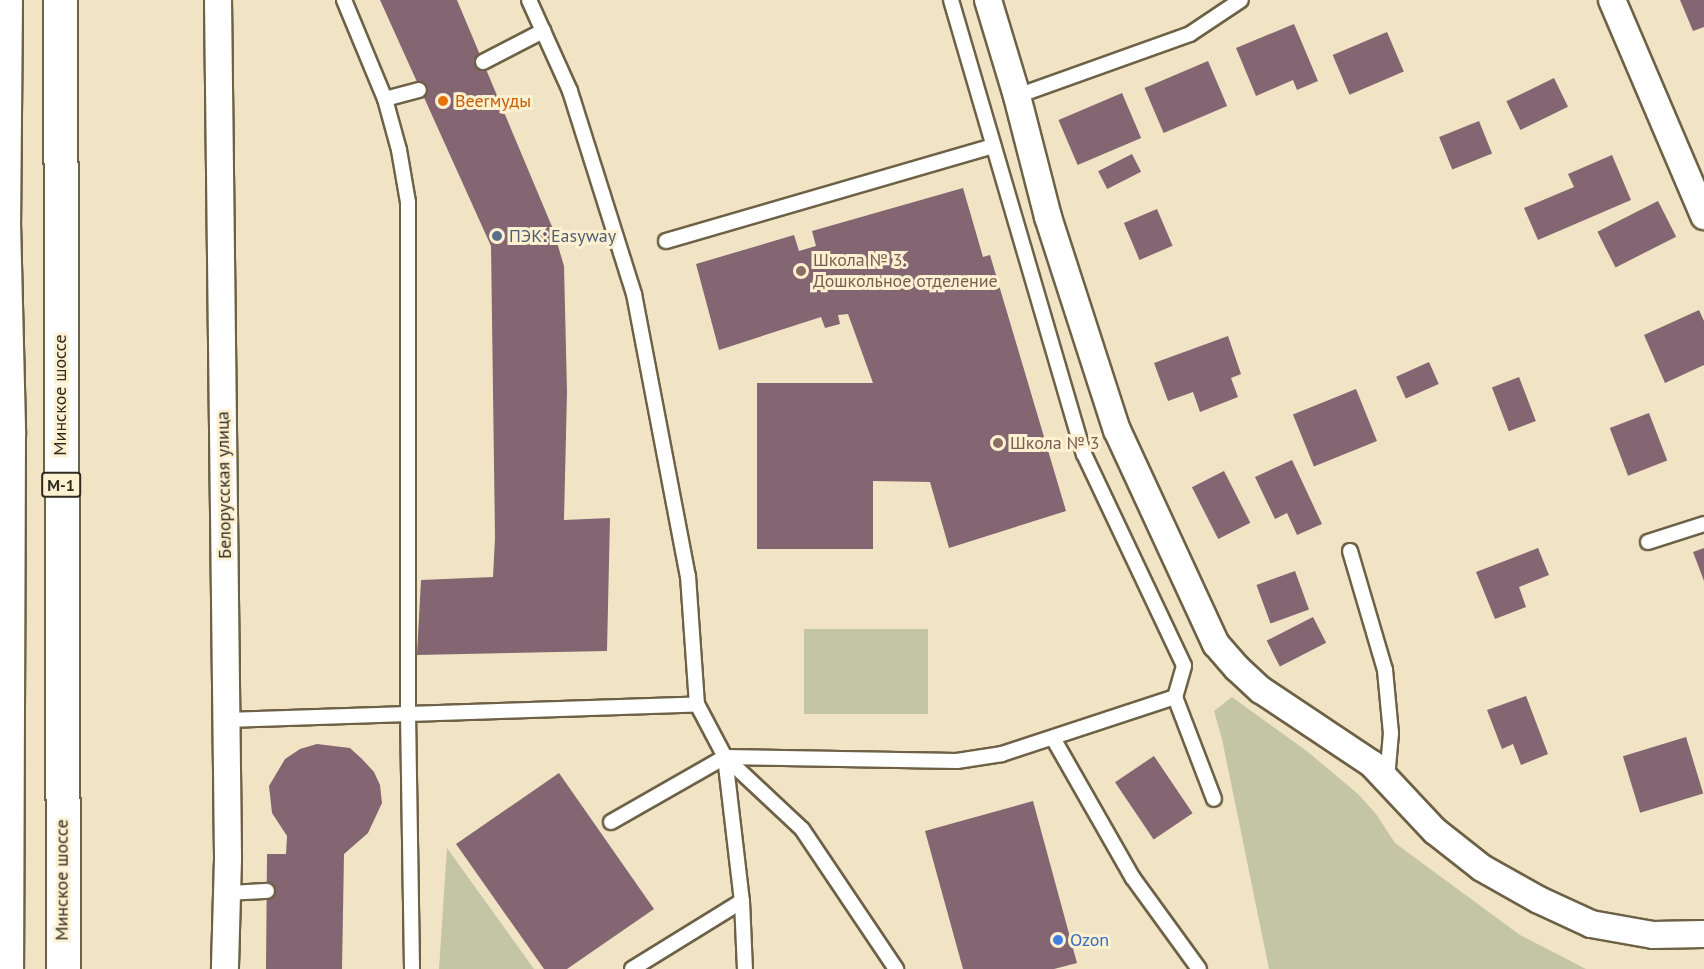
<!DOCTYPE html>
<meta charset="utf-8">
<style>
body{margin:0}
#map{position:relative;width:1704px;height:969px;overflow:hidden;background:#f1e4c5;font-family:"PT Sans",sans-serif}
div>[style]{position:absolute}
.green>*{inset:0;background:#c3c5a5;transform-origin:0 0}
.building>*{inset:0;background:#846572;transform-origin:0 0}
.roads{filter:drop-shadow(2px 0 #6d6146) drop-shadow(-2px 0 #6d6146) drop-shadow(0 2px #6d6146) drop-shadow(0 -2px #6d6146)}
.service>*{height:14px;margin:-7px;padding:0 7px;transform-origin:7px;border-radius:7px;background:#fff}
.minor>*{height:26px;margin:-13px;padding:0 13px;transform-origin:13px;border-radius:13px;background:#fff}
.trunk>*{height:33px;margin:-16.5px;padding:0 16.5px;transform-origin:16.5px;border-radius:16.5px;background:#fff}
.dots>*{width:16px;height:16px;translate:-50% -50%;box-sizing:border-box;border:3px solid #fef1d2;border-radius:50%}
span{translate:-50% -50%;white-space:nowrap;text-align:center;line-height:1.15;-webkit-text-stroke:6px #fef1d2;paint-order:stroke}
.shield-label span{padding:2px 4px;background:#fef1d2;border:2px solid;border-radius:4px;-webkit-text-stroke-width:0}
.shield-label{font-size:16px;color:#2f2a1f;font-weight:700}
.food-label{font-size:18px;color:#c56008}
.left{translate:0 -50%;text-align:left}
.service-label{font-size:18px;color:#4e5e75}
.education-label{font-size:18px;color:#785e54}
.street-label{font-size:18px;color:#2f2a1f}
.shop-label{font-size:18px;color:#366cbe}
</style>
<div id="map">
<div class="green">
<div style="left:804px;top:629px;width:124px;height:85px"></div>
<div style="clip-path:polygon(1232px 697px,1308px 752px,1358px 794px,1376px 814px,1395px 843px,1520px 935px,1586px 969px,1269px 969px,1222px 739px,1214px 711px)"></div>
<div style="clip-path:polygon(447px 848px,534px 969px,439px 969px)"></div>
</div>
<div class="building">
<div style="clip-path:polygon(380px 0,457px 0,553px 229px,564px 266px,567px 392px,564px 520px,610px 518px,607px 651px,417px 655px,421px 580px,493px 577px,495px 538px,491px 246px)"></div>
<div style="clip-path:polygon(1680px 0,1704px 0,1704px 27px,1693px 31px)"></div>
<div style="clip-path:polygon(1294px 24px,1318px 81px,1297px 90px,1293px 80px,1256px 96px,1236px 48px)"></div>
<div style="left:1387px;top:32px;width:43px;height:59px;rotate:67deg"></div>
<div style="left:1208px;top:61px;width:49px;height:69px;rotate:67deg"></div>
<div style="left:1554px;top:78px;width:32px;height:53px;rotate:64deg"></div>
<div style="left:1122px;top:93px;width:49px;height:69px;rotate:67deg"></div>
<div style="left:1479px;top:121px;width:35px;height:43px;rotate:68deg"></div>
<div style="left:1132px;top:154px;width:20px;height:38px;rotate:63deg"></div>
<div style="clip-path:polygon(1612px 155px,1631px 200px,1538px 240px,1524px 208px,1574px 187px,1568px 174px)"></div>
<div style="clip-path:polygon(963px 188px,983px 257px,990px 255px,1066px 511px,949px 548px,930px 482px,873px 481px,873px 549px,757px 549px,757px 383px,873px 383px,848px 314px,838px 315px,840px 324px,825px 328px,821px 317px,719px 350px,696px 264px,794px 235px,799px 251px,816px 246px,812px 231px)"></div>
<div style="left:1658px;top:201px;width:40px;height:68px;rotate:63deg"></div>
<div style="left:1157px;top:209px;width:40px;height:36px;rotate:67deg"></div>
<div style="clip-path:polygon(1699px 310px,1704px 321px,1704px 365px,1665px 383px,1644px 335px)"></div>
<div style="clip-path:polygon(1228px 336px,1241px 374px,1231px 378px,1238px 397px,1200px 412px,1193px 392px,1168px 401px,1154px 363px)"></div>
<div style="left:1429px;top:362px;width:24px;height:36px;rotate:66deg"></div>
<div style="left:1519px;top:377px;width:47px;height:29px;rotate:69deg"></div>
<div style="left:1356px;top:389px;width:56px;height:68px;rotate:68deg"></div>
<div style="left:1649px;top:413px;width:51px;height:42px;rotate:69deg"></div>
<div style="clip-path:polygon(1292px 460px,1322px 524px,1297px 535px,1287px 513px,1275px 519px,1255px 477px)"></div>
<div style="left:1224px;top:471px;width:58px;height:36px;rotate:63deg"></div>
<div style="clip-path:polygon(1538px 548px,1549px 575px,1519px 587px,1526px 607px,1495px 619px,1476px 572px)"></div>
<div style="clip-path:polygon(1704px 548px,1704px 581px,1693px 552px)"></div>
<div style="left:1295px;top:571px;width:41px;height:41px;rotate:70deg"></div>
<div style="left:1313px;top:617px;width:29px;height:52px;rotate:63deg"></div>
<div style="clip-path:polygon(1526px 696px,1548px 754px,1521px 765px,1513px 744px,1502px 749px,1487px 710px)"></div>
<div style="left:1686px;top:737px;width:59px;height:66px;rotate:73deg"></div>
<div style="clip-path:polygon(317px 744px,350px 748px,362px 759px,374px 772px,380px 785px,382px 803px,368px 833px,344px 854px,342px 969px,266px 969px,267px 854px,286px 854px,287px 836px,272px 813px,269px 786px,285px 759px,300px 749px)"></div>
<div style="left:1154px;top:756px;width:69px;height:47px;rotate:56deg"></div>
<div style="clip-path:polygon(559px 773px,654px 909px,567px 969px,544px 969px,456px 844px)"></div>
<div style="clip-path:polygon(1033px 801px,1077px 963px,1054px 969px,963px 969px,925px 831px)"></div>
</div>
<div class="roads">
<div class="service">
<div style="left:344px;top:0;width:107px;rotate:67.5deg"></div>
<div style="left:385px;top:99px;width:53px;rotate:74.6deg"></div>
<div style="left:399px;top:150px;width:53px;rotate:80.2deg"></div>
<div style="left:408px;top:202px;width:511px;rotate:90deg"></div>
<div style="left:408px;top:713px;width:256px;rotate:89.1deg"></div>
<div style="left:529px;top:0;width:100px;rotate:65.7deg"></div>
<div style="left:570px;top:91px;width:213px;rotate:72.5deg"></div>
<div style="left:634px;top:294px;width:287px;rotate:79.2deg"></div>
<div style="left:688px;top:576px;width:128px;rotate:86deg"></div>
<div style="left:697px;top:704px;width:60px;rotate:62.2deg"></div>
<div style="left:725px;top:757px;width:145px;rotate:83.3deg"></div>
<div style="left:742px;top:901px;width:68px;rotate:87.5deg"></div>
<div style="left:951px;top:0;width:473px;rotate:73.7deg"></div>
<div style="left:1084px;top:454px;width:234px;rotate:64.7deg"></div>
<div style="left:1184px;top:666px;width:32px;rotate:106deg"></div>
<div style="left:1175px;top:697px;width:109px;rotate:69.1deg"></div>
<div style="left:483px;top:62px;width:68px;rotate:-27.3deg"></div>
<div style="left:1017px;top:96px;width:184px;rotate:-19.7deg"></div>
<div style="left:1190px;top:34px;width:61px;rotate:-33.7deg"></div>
<div style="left:385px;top:99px;width:35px;rotate:-15deg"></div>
<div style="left:666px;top:241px;width:341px;rotate:-16.2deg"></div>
<div style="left:1648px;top:542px;width:59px;rotate:-17.8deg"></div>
<div style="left:1350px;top:551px;width:124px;rotate:73.6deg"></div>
<div style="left:1385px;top:670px;width:63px;rotate:84.6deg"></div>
<div style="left:1391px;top:733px;width:46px;rotate:95deg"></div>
<div style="left:226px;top:720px;width:471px;rotate:-1.9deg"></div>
<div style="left:1053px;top:738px;width:161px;rotate:60.3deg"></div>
<div style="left:1133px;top:878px;width:112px;rotate:54deg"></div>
<div style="left:725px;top:757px;width:105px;rotate:43.1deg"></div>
<div style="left:802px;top:829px;width:169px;rotate:56.1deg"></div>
<div style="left:611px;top:822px;width:131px;rotate:-29.7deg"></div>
<div style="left:725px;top:757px;width:232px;rotate:1deg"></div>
<div style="left:957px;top:761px;width:46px;rotate:-8.8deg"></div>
<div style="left:1002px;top:754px;width:182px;rotate:-18.2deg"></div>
<div style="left:228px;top:893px;width:39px;rotate:-3deg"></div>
<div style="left:632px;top:969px;width:129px;rotate:-31.7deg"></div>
</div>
<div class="minor">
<div style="left:218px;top:0;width:859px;rotate:89.33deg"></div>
<div style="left:228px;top:859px;width:110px;rotate:91.6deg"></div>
<div style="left:988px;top:0;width:100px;rotate:73.2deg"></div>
<div style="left:1017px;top:96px;width:125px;rotate:75.6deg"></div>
<div style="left:1048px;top:217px;width:224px;rotate:72.1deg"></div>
<div style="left:1117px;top:430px;width:236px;rotate:65.2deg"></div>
<div style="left:1216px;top:644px;width:32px;rotate:49deg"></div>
<div style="left:1237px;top:668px;width:33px;rotate:43deg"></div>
<div style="left:1261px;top:690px;width:133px;rotate:33.7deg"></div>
<div style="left:1372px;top:764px;width:92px;rotate:46.8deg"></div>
<div style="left:1435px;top:831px;width:60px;rotate:38.2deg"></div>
<div style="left:1482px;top:868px;width:65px;rotate:29.3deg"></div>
<div style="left:1539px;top:900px;width:57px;rotate:24.8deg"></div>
<div style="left:1591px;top:924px;width:63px;rotate:10.1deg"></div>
<div style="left:1653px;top:935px;width:51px;rotate:-1.1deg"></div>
<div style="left:1612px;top:0;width:235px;rotate:66.9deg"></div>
</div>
<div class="trunk">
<div style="left:5px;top:0;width:222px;rotate:90.5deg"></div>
<div style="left:3px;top:222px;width:212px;rotate:88.6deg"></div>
<div style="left:8px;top:434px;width:535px;rotate:90.21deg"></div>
<div style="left:60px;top:0;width:969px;rotate:89.82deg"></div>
</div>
</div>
<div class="dots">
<div style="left:443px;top:101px;background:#e8710a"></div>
<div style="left:497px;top:236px;background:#5c6f8a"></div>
<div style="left:801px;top:271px;background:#8d6e63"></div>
<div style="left:998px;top:443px;background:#8d6e63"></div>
<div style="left:1058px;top:940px;background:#3f7fe0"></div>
</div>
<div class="shield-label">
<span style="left:61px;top:485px">М-1</span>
</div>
<div class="food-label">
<span class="left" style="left:455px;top:101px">Beerмуды</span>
</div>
<div class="service-label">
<span class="left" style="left:509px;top:236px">ПЭК: Easyway</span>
</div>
<div class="education-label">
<span class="left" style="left:813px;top:271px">Школа № 3.<br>Дошкольное отделение</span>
<span class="left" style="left:1010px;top:443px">Школа № 3</span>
</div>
<div class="street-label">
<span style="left:60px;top:395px;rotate:-90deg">Минское шоссе</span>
<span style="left:224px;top:485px;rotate:-91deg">Белорусская улица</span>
<span style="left:62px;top:880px;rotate:-90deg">Минское шоссе</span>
</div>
<div class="shop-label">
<span class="left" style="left:1070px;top:940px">Ozon</span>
</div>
</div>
